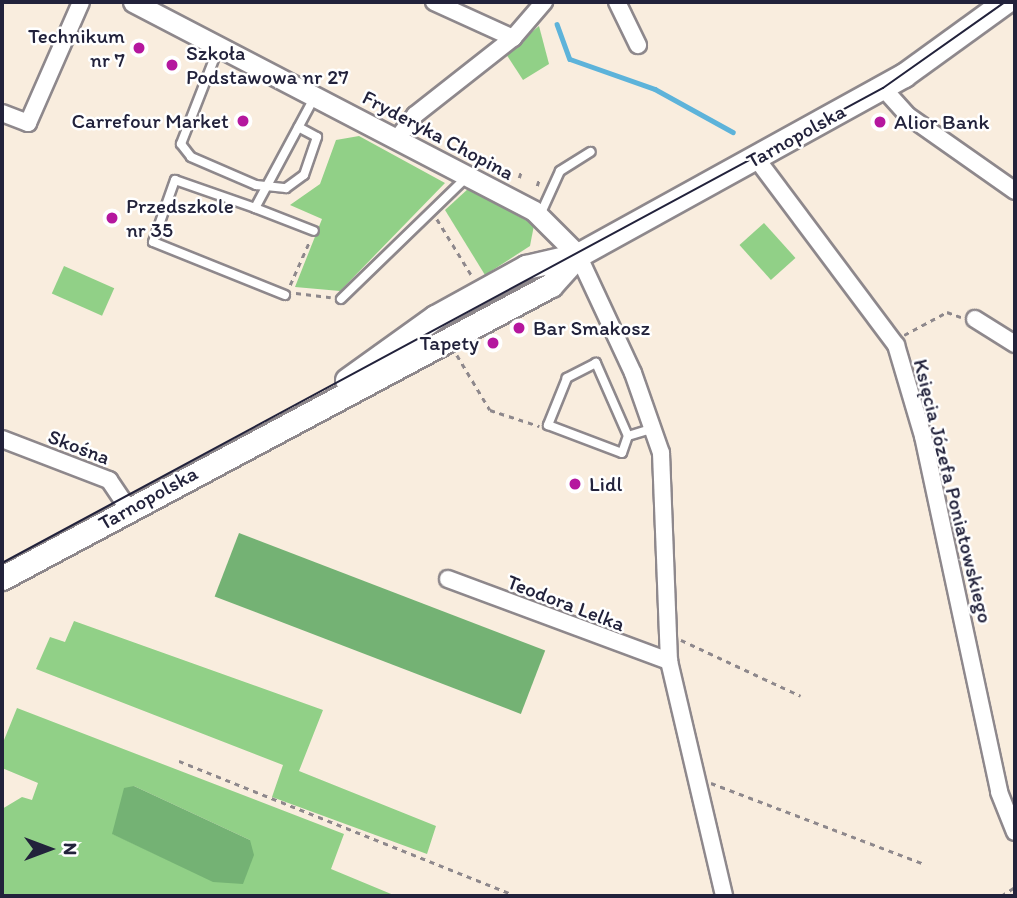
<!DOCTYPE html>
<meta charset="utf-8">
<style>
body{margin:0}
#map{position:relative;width:1017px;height:898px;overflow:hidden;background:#f9edde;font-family:Itim,sans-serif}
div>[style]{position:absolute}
.green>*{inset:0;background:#91d087;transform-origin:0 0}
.forest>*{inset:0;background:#74b274;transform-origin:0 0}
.stream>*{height:4.5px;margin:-2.25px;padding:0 2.25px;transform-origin:2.25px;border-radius:2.25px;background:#5db3da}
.path>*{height:2.5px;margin-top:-1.25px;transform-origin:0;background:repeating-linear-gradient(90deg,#8e888c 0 5px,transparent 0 10px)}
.roads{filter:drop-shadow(2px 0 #8e888c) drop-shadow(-2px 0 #8e888c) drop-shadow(0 2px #8e888c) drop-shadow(0 -2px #8e888c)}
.service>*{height:8px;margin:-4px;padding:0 4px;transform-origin:4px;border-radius:4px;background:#fff}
.minor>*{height:16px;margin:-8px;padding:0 8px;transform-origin:8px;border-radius:8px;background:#fff}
.tertiary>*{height:19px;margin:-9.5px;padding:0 9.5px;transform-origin:9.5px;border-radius:9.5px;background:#fff}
.secondary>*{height:23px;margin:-11.5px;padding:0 11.5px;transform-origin:11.5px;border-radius:11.5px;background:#fff}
.tram>*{height:2px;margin:-1px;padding:0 1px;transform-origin:1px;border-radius:1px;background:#22223b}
.dots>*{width:19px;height:19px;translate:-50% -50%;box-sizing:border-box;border:4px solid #fff;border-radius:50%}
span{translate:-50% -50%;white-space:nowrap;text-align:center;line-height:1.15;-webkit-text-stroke:5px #fff;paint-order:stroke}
.poi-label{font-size:21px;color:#22223b}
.right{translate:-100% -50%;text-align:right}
.left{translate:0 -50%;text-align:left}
.street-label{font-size:21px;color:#22223b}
.frame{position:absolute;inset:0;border:4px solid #22223b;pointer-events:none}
.north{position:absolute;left:14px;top:814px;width:70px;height:70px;-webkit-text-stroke:5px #fff;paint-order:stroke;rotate:90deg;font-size:19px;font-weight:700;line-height:28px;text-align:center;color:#22223b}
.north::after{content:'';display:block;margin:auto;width:24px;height:32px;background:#22223b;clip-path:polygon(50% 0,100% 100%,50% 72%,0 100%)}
</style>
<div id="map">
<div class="green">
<div style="clip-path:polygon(539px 26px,549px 64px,523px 80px,506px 54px)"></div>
<div style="clip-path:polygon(359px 136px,445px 183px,340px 291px,295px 287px,322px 219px,290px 205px,320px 184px,336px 140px)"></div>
<div style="clip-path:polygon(469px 188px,534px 225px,530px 246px,485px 275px,445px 210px)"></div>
<div style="left:764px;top:223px;width:47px;height:33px;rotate:48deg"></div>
<div style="left:64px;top:266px;width:55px;height:30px;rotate:24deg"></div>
<div style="clip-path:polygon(74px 621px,323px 710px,299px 771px,436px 826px,427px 854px,272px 797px,283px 765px,36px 669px,50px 637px,65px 642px)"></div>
<div style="clip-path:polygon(evenodd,17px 708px,344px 834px,331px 869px,396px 896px,2px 896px,2px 809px,22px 797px,32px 800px,38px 783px,2px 768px,2px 745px,17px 708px,134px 786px,250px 840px,213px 881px,113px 834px,134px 786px)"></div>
</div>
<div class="forest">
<div style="left:239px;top:533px;width:328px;height:68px;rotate:21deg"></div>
<div style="clip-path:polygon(134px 786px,250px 840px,254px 855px,243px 884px,213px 882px,112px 834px,124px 788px)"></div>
</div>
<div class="stream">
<div style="left:557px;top:24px;width:37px;rotate:70deg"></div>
<div style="left:570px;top:59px;width:90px;rotate:19.4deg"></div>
<div style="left:655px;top:89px;width:89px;rotate:28.9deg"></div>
</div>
<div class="path">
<div style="left:519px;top:178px;width:6px;rotate:-72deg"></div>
<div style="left:537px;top:186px;width:9px;rotate:-72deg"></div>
<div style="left:437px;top:219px;width:67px;rotate:58.4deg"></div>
<div style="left:290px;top:285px;width:49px;rotate:-66deg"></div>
<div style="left:296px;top:293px;width:35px;rotate:7deg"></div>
<div style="left:904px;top:335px;width:49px;rotate:-28.1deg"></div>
<div style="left:947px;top:312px;width:15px;rotate:20deg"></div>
<div style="left:457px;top:355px;width:64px;rotate:59deg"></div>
<div style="left:490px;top:410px;width:52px;rotate:18.1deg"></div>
<div style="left:681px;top:640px;width:132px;rotate:25deg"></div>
<div style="left:179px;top:761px;width:363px;rotate:21.8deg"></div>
<div style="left:711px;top:783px;width:228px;rotate:20.8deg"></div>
<div style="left:1001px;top:896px;width:17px;rotate:-33deg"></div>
</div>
<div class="roads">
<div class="service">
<div style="left:218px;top:49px;width:102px;rotate:111.3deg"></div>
<div style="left:181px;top:144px;width:16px;rotate:52deg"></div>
<div style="left:191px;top:157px;width:71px;rotate:23.3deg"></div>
<div style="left:256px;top:185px;width:30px;rotate:6deg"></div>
<div style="left:286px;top:188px;width:22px;rotate:-36deg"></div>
<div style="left:304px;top:175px;width:40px;rotate:-71.1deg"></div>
<div style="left:317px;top:137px;width:21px;rotate:-152deg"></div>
<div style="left:255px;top:208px;width:63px;rotate:21.3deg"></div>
<div style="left:540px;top:215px;width:48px;rotate:-65.6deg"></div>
<div style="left:560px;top:171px;width:36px;rotate:-32deg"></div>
<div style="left:285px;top:295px;width:142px;rotate:-158.1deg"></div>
<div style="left:153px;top:242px;width:66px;rotate:-70.5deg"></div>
<div style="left:175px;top:180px;width:85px;rotate:19.3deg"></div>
<div style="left:255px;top:208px;width:127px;rotate:-61.8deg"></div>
<div style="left:341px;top:299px;width:174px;rotate:-44.1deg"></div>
<div style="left:628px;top:436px;width:80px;rotate:-113.7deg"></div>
<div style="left:596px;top:363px;width:33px;rotate:153deg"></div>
<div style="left:567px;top:378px;width:51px;rotate:112deg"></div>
<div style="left:548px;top:425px;width:79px;rotate:20.7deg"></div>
<div style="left:622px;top:453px;width:18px;rotate:-71deg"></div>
<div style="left:628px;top:436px;width:27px;rotate:-17deg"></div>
</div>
<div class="minor">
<div style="left:434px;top:2px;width:87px;rotate:24.5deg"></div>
<div style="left:617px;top:2px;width:48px;rotate:64deg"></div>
<div style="left:883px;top:88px;width:36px;rotate:48deg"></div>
<div style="left:907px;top:115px;width:132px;rotate:35.1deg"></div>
<div style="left:2px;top:113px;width:28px;rotate:21deg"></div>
<div style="left:28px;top:123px;width:132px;rotate:-66.3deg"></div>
<div style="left:397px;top:139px;width:30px;rotate:-53deg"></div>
<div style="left:415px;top:115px;width:125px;rotate:-38.2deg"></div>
<div style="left:513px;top:38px;width:48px;rotate:-49.3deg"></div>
<div style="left:756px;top:158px;width:234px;rotate:53.2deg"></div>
<div style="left:896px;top:345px;width:95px;rotate:73.5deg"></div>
<div style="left:923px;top:436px;width:364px;rotate:77.9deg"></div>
<div style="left:999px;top:792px;width:43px;rotate:68.2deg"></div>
<div style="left:578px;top:255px;width:130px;rotate:65deg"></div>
<div style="left:633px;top:373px;width:85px;rotate:70.7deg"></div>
<div style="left:661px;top:453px;width:208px;rotate:87.8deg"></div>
<div style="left:669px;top:661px;width:241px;rotate:76.8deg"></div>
<div style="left:975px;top:319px;width:47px;rotate:32deg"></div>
<div style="left:2px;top:439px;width:115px;rotate:21deg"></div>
<div style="left:109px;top:480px;width:34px;rotate:56deg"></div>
<div style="left:448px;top:579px;width:236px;rotate:20.4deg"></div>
</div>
<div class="tertiary">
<div style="left:133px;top:2px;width:452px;rotate:27.5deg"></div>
<div style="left:534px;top:211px;width:62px;rotate:45deg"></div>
</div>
<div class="secondary">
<div style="left:347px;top:380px;width:108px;rotate:-35.6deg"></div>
<div style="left:435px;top:317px;width:104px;rotate:-28.8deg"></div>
<div style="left:526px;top:267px;width:53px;rotate:-13deg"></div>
<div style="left:2px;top:578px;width:622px;rotate:-28.09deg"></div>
<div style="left:551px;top:285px;width:40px;rotate:-48deg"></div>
<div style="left:578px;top:255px;width:372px;rotate:-28.9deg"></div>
<div style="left:904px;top:75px;width:125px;rotate:-35.9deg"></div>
</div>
</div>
<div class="tram">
<div style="left:2px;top:563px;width:1001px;rotate:-28.33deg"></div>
<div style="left:883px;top:88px;width:149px;rotate:-35.2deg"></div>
</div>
<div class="dots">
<div style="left:139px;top:48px;background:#b5179e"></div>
<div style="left:172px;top:65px;background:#b5179e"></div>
<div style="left:243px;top:121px;background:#b5179e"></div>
<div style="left:880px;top:122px;background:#b5179e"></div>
<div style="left:112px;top:218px;background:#b5179e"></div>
<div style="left:519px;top:328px;background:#b5179e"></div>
<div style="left:493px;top:343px;background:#b5179e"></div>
<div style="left:575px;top:484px;background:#b5179e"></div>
</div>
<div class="poi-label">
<span class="right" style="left:125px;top:48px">Technikum<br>nr 7</span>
<span class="left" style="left:186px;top:65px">Szkoła<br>Podstawowa nr 27</span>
<span class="right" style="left:229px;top:121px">Carrefour Market</span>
<span class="left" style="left:894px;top:122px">Alior Bank</span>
<span class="left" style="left:126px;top:218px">Przedszkole<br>nr 35</span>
<span class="left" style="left:533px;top:328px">Bar Smakosz</span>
<span class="right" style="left:479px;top:343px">Tapety</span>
<span class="left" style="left:589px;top:484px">Lidl</span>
</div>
<div class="street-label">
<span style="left:438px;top:135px;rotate:28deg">Fryderyka Chopina</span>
<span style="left:796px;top:136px;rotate:-29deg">Tarnopolska</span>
<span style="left:79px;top:447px;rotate:21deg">Skośna</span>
<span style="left:953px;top:491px;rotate:76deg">Księcia Józefa Poniatowskiego</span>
<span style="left:148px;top:498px;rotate:-29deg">Tarnopolska</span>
<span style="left:566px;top:603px;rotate:21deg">Teodora Lelka</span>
</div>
<div class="frame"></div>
<div class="north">N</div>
</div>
